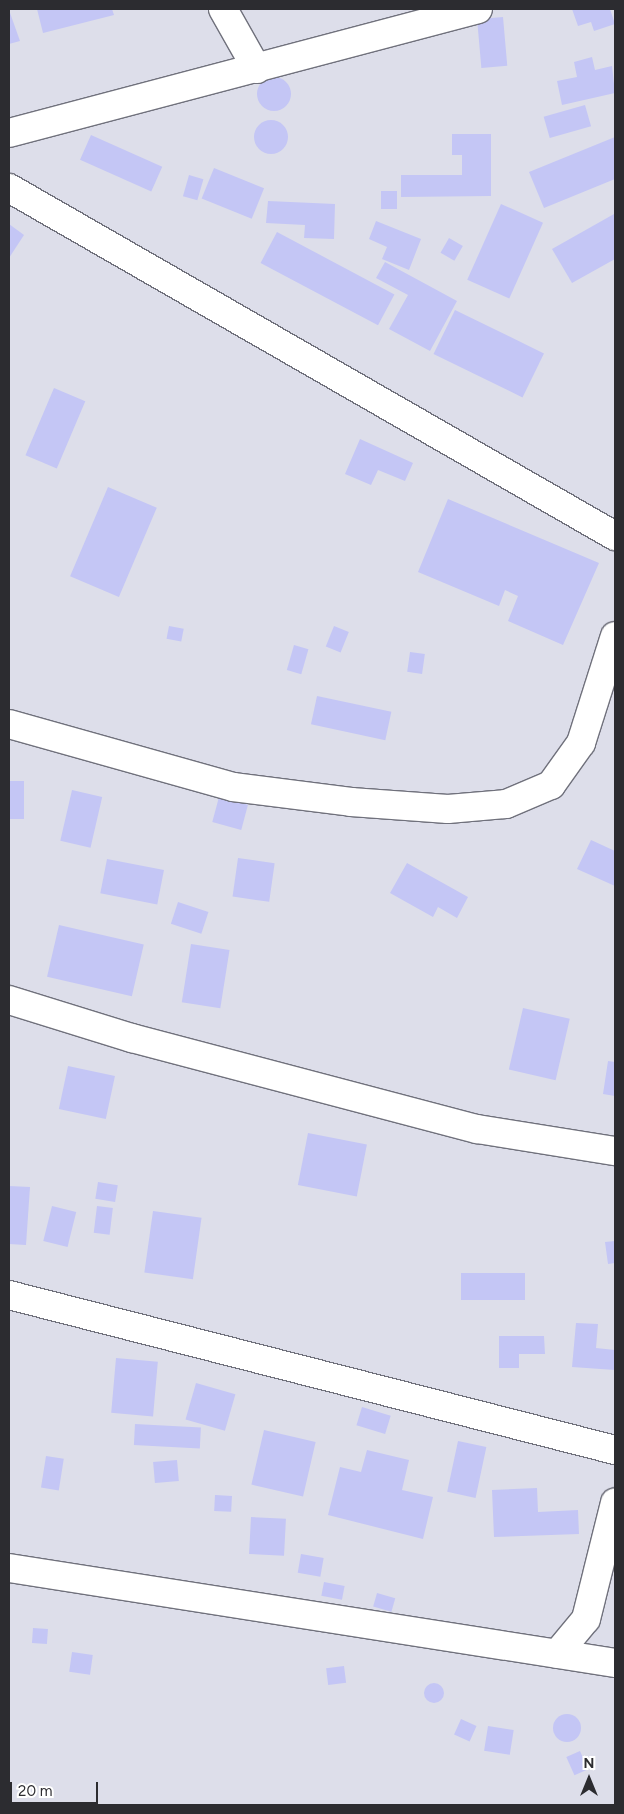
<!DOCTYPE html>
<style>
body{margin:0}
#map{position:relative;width:624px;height:1814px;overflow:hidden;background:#dddeea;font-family:Figtree,sans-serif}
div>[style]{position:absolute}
.building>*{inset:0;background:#c4c6f5;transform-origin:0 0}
.round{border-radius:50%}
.roads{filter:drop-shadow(1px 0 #70717c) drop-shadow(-1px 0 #70717c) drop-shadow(0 1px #70717c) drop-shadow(0 -1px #70717c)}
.minor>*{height:28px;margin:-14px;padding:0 14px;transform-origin:14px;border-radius:14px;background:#fff}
span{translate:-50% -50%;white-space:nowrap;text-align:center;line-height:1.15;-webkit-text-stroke:4.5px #fff;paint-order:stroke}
.frame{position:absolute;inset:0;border:10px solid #2c2c30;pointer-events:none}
.north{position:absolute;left:564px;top:1754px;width:50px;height:50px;-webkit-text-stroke:4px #fff;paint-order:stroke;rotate:0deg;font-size:14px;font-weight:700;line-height:20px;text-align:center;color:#2c2c30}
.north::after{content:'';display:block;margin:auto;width:18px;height:22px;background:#2c2c30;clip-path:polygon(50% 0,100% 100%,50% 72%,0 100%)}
.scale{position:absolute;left:10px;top:1782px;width:88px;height:22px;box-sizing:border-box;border:2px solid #2c2c30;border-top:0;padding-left:6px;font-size:15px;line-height:18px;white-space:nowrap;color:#2c2c30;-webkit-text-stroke:4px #fff;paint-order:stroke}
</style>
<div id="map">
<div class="building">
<div style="clip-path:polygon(37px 9px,112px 9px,114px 15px,43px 33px)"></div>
<div style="clip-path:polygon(572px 9px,610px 9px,615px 24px,594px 31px,591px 22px,578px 26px)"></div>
<div style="clip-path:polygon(9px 10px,20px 41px,9px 44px)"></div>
<div style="left:503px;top:17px;width:49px;height:26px;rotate:85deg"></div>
<div style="clip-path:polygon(592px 57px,595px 70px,612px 66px,615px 93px,562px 105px,557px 81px,577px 77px,574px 62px)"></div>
<div class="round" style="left:257px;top:77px;width:34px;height:34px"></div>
<div style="left:585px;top:105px;width:22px;height:43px;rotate:74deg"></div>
<div class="round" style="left:254px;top:120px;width:34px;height:34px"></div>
<div style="clip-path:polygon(452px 134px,491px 134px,491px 196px,401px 197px,401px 175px,462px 175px,462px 155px,452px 155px)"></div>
<div style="left:91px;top:135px;width:78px;height:27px;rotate:24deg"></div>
<div style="clip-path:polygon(615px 137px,615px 179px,544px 208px,529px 172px)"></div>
<div style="left:214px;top:168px;width:54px;height:33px;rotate:22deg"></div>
<div style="left:189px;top:175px;width:15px;height:22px;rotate:16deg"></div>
<div style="left:381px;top:191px;width:16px;height:18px"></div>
<div style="clip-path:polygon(268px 201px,335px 204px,334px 239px,304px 238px,305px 225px,266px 223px)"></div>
<div style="left:501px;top:204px;width:46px;height:83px;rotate:24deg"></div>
<div style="clip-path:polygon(614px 214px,615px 259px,572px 283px,552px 249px)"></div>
<div style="clip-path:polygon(376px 221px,421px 239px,409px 270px,382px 259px,387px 247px,369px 239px)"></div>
<div style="clip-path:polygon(9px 224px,24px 235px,9px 258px)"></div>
<div style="left:277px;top:232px;width:133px;height:35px;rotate:28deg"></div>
<div style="left:449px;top:238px;width:16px;height:17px;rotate:30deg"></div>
<div style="clip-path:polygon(385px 262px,457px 301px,430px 351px,389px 329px,408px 295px,376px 278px)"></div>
<div style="left:455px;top:310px;width:99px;height:49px;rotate:26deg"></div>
<div style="left:54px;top:388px;width:34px;height:73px;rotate:23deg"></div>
<div style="clip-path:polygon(360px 439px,413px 463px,405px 481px,378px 470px,371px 485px,345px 474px)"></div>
<div style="left:108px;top:487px;width:53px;height:97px;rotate:23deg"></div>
<div style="clip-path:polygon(448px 499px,599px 563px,563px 645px,508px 621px,518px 596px,505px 590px,499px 606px,418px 572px)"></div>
<div style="left:169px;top:626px;width:15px;height:13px;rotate:11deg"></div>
<div style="left:334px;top:626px;width:16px;height:22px;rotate:22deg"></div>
<div style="left:294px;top:645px;width:15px;height:26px;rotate:16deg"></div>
<div style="left:410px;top:652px;width:15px;height:20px;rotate:8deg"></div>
<div style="left:317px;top:696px;width:76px;height:29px;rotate:12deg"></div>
<div style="left:9px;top:781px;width:15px;height:38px"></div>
<div style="left:72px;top:790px;width:31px;height:52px;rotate:13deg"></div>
<div style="left:219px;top:797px;width:30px;height:26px;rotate:15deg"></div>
<div style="clip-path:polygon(591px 840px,615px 851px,615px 886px,577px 869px)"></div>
<div style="left:238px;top:858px;width:37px;height:39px;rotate:8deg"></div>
<div style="left:107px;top:859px;width:58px;height:35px;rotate:11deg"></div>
<div style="clip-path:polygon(407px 863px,468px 897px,457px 918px,438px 907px,433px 917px,390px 893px)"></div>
<div style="left:178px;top:902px;width:32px;height:23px;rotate:18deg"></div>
<div style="left:59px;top:925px;width:87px;height:53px;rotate:13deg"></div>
<div style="left:191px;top:944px;width:39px;height:59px;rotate:9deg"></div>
<div style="left:523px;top:1008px;width:48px;height:63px;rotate:13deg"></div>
<div style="clip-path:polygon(608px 1061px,615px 1062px,615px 1096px,603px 1094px)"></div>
<div style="left:68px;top:1066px;width:48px;height:44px;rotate:12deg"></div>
<div style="left:308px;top:1133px;width:60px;height:53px;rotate:11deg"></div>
<div style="left:98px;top:1182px;width:20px;height:17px;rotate:9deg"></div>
<div style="clip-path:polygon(9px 1186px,30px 1187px,26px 1245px,9px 1244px)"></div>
<div style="left:52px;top:1206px;width:25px;height:36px;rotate:14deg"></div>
<div style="left:97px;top:1206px;width:16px;height:27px;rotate:7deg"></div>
<div style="left:153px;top:1211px;width:49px;height:62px;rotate:8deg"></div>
<div style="clip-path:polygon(615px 1241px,615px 1263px,608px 1264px,605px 1242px)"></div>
<div style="left:525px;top:1273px;width:27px;height:64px;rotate:90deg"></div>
<div style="clip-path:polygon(576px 1323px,598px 1324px,596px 1348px,615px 1350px,615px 1370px,572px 1367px)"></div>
<div style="clip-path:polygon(499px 1336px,544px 1336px,545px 1354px,519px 1354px,519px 1368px,499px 1368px)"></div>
<div style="left:116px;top:1358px;width:42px;height:55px;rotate:5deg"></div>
<div style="left:196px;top:1383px;width:41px;height:38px;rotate:16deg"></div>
<div style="left:362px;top:1407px;width:30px;height:19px;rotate:17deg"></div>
<div style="left:135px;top:1424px;width:66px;height:21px;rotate:3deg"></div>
<div style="left:264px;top:1430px;width:53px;height:56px;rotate:13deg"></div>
<div style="left:458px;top:1441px;width:29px;height:52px;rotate:12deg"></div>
<div style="clip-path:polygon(367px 1450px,409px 1460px,402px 1490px,433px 1497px,423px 1539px,328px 1515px,340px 1467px,361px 1472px)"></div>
<div style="left:46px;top:1456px;width:18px;height:32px;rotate:9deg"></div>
<div style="left:177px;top:1460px;width:21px;height:24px;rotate:85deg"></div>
<div style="clip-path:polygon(537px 1488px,538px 1512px,578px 1510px,579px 1534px,494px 1537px,492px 1490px)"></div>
<div style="left:215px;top:1495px;width:17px;height:16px;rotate:3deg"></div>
<div style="left:251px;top:1517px;width:35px;height:37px;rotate:3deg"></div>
<div style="left:301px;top:1554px;width:23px;height:19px;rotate:10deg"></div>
<div style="left:324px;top:1582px;width:21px;height:14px;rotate:11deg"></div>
<div style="left:377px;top:1593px;width:19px;height:14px;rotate:16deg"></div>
<div style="left:33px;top:1628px;width:15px;height:15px;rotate:4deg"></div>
<div style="left:72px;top:1652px;width:21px;height:20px;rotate:8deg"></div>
<div style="left:344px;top:1666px;width:17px;height:18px;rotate:83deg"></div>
<div class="round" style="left:424px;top:1683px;width:20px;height:20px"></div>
<div class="round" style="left:553px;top:1714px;width:28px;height:28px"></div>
<div style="left:461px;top:1719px;width:17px;height:17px;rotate:24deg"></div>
<div style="left:488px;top:1726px;width:26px;height:25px;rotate:9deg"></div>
<div style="left:580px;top:1751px;width:20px;height:15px;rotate:66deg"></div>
</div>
<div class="roads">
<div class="minor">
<div style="left:223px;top:9px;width:69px;rotate:60.5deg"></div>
<div style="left:9px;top:133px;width:485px;rotate:-14.8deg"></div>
<div style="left:9px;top:188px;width:699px;rotate:29.87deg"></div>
<div style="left:9px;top:724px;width:233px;rotate:15.7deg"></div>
<div style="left:233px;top:787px;width:119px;rotate:7.2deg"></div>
<div style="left:351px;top:802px;width:97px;rotate:4.1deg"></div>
<div style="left:448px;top:809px;width:58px;rotate:-4.9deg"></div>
<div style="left:506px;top:804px;width:49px;rotate:-22.9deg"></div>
<div style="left:551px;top:785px;width:52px;rotate:-54.5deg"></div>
<div style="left:581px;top:743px;width:112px;rotate:-72.4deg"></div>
<div style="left:9px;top:1000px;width:129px;rotate:17.2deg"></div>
<div style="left:132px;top:1038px;width:357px;rotate:14.8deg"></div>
<div style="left:477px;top:1129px;width:140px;rotate:9.1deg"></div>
<div style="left:9px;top:1295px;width:626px;rotate:14.35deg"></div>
<div style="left:9px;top:1568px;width:613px;rotate:8.91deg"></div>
<div style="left:557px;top:1654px;width:45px;rotate:-50.4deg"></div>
<div style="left:586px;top:1619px;width:120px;rotate:-76deg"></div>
</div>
</div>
<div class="frame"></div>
<div class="north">N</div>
<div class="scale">20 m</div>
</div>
